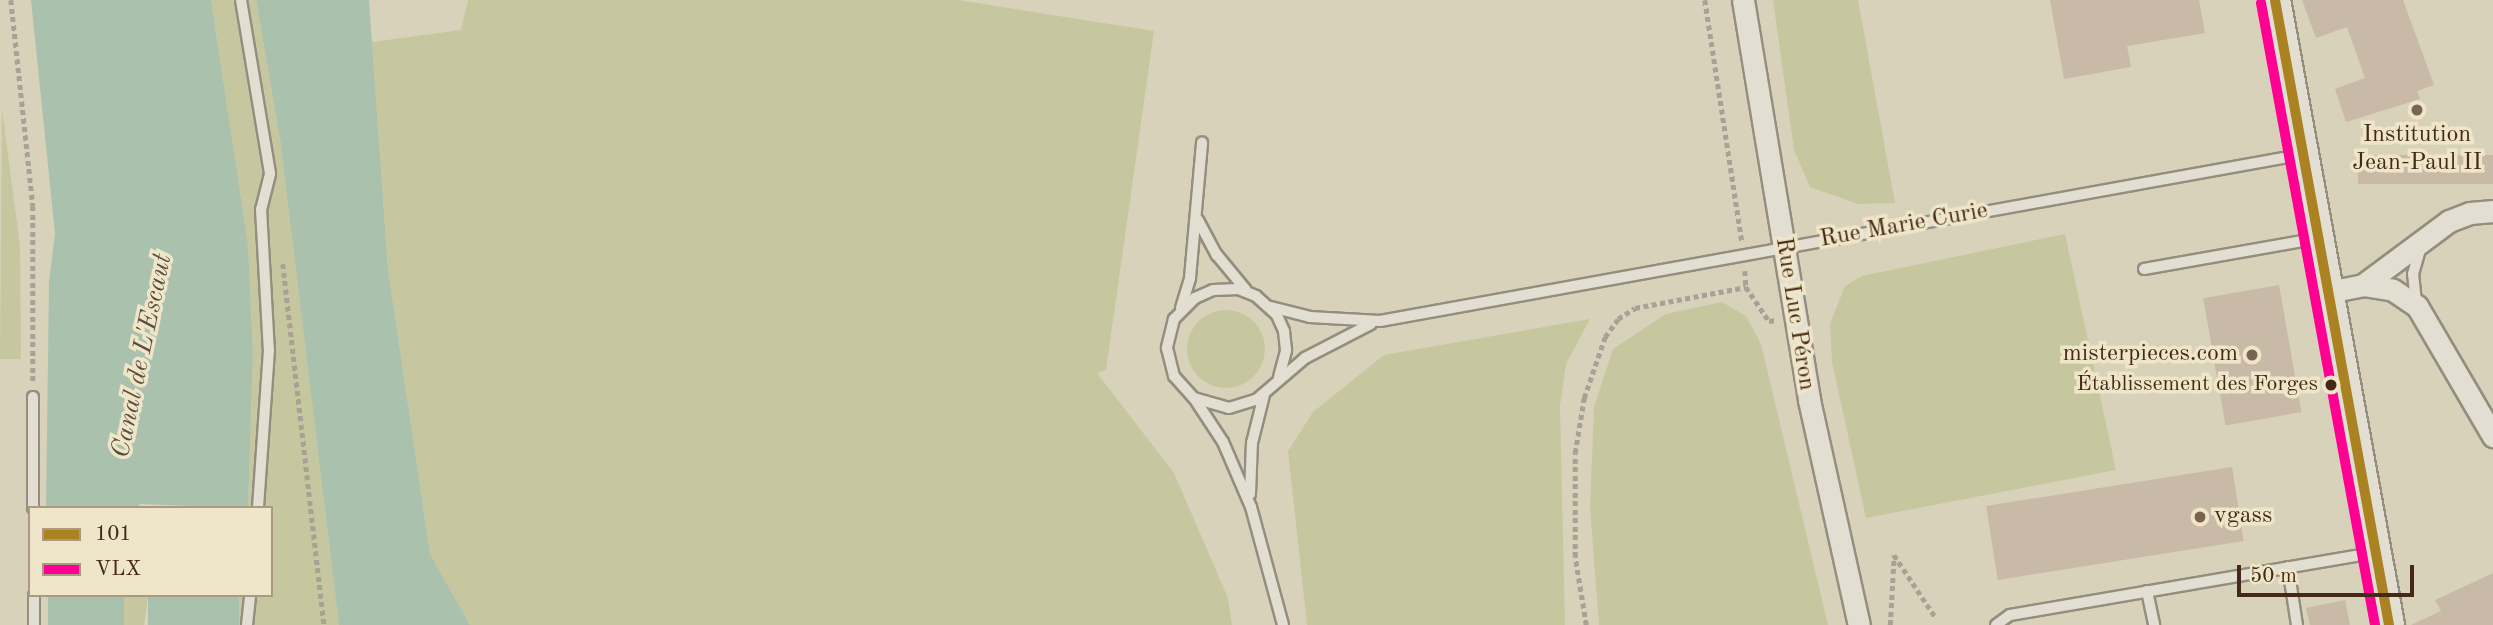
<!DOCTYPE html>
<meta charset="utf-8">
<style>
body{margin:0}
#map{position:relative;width:2493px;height:625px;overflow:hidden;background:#d9d2ba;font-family:"Old Standard TT",serif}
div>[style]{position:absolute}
.green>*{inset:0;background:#c6c79e}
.round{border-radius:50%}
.water>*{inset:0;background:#aac1ad;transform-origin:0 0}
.building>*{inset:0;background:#c9b9a7;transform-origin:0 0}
.path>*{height:4.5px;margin-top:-2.25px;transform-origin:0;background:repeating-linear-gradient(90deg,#a7a196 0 5px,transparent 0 8.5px)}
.roads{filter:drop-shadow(2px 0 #958d7e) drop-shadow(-2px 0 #958d7e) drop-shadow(0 2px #958d7e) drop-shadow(0 -2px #958d7e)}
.lane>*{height:10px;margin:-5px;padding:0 5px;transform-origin:5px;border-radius:5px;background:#e2ded2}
.street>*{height:21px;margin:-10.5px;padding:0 10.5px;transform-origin:10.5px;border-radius:10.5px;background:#e2ded2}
.secondary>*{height:30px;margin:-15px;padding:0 15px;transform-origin:15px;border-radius:15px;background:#e2ded2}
.bus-1>*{height:10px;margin:-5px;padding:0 5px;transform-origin:5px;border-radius:5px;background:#ab8221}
.bus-2>*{height:10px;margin:-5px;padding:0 5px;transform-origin:5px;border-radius:5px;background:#ff0092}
.dots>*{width:19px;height:19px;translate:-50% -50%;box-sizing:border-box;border:4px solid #efe6ca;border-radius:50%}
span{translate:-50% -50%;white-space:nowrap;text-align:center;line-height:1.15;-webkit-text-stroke:7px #efe6ca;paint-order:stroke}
.bus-label{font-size:22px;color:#452918}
.right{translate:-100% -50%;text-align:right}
.poi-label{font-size:24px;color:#452918}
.left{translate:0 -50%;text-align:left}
.street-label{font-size:24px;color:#452918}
.water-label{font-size:26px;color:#594d3c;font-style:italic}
.legend{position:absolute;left:28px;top:506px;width:245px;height:91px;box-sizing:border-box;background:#efe6ca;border:2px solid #ab9a83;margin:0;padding:9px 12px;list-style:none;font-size:21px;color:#452918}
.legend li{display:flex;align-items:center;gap:14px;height:35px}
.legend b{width:35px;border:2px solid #ab9a83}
.scale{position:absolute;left:2237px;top:565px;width:177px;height:32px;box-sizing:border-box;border:4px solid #452918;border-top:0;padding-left:9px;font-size:21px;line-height:24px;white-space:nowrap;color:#452918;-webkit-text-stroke:5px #efe6ca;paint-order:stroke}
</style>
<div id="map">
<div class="green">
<div style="clip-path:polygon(211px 0,256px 0,280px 139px,339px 625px,235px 625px,239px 595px,271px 595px,271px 508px,248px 508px,253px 352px,248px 244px)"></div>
<div style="clip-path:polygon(468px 0,958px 0,1154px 31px,1106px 370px,1097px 373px,1174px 473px,1228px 598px,1232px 625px,470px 625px,430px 554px,388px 269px,372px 42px,461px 30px)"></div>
<div style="clip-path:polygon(1773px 0,1858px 0,1895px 203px,1858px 204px,1810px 187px,1794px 150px)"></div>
<div style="clip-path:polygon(2px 109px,20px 246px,21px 359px,0 359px)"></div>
<div style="clip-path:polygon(2065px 234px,2116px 470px,1866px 518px,1832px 362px,1830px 324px,1845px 286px,1862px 276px)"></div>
<div style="clip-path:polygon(1722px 302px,1746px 316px,1761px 344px,1828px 625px,1599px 625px,1590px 508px,1594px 407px,1613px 349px,1666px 314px)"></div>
<div class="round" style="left:1187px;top:310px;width:78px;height:78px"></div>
<div style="clip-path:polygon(1590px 319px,1566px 364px,1560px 406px,1565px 625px,1307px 625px,1288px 451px,1313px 412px,1384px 355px)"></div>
<div style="clip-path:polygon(124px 595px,148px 595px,144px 625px,122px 625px)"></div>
</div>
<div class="water">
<div style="clip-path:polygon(31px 0,211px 0,248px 244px,253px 352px,248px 508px,140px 504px,137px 508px,46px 508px,49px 282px,55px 234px)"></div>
<div style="clip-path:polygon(256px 0,369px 0,388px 269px,430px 554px,470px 625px,339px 625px,280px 139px)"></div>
<div style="left:48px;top:595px;width:76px;height:30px"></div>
<div style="left:148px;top:595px;width:91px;height:30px"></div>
</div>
<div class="building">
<div style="clip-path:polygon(2050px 0,2199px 0,2205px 33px,2127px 46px,2131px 67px,2064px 79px)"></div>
<div style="clip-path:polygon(2302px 0,2403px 0,2434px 85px,2417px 91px,2420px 99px,2346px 122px,2335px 89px,2365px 78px,2347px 27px,2316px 38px)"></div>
<div style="left:2358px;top:155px;width:135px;height:29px"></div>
<div style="left:2279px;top:285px;width:129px;height:77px;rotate:80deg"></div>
<div style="left:2232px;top:467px;width:75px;height:249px;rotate:81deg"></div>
<div style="clip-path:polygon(2493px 573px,2493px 625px,2411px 625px,2441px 611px,2435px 600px)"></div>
<div style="clip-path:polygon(2345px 600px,2350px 625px,2310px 625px,2306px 608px)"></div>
</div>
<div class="path">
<div style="left:11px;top:0;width:207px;rotate:83.9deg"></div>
<div style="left:33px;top:206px;width:176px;rotate:90deg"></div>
<div style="left:1705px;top:0;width:244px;rotate:81.3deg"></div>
<div style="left:283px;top:264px;width:363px;rotate:83.5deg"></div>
<div style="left:1745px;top:271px;width:16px;rotate:86deg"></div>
<div style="left:1746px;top:287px;width:41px;rotate:55.9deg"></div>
<div style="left:1769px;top:321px;width:7px;rotate:-8deg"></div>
<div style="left:1586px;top:625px;width:69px;rotate:-99.2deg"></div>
<div style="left:1575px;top:557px;width:104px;rotate:-90deg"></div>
<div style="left:1575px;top:453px;width:56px;rotate:-80.7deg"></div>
<div style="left:1584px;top:398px;width:65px;rotate:-71deg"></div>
<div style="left:1605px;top:337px;width:22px;rotate:-54deg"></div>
<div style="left:1618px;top:319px;width:20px;rotate:-33deg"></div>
<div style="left:1635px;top:308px;width:113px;rotate:-10.7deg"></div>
<div style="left:1890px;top:625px;width:70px;rotate:-86.7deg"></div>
<div style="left:1894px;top:555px;width:76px;rotate:56.3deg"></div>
</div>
<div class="roads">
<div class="lane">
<div style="left:241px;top:0;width:176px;rotate:80.5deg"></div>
<div style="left:270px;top:174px;width:36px;rotate:104deg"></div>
<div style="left:261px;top:209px;width:141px;rotate:86.8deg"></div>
<div style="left:269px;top:350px;width:158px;rotate:94deg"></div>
<div style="left:1198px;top:220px;width:40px;rotate:62deg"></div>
<div style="left:1217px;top:255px;width:45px;rotate:50.4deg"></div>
<div style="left:2144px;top:269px;width:174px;rotate:-10deg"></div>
<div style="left:2416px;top:302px;width:28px;rotate:-96deg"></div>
<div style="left:2413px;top:274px;width:29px;rotate:-74deg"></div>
<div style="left:1271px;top:307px;width:40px;rotate:14.4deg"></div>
<div style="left:1310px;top:317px;width:70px;rotate:3.3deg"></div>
<div style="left:1380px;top:321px;width:935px;rotate:-10.23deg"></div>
<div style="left:1181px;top:308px;width:31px;rotate:-73deg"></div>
<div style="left:1190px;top:278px;width:136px;rotate:-84.9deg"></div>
<div style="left:1279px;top:377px;width:28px;rotate:-75deg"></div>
<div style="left:1286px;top:350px;width:19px;rotate:-96deg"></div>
<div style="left:1284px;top:331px;width:17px;rotate:-114deg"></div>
<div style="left:1277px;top:315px;width:28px;rotate:-138deg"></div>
<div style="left:1256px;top:296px;width:18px;rotate:-158deg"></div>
<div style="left:1239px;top:289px;width:26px;rotate:178deg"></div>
<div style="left:1213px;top:290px;width:20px;rotate:156deg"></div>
<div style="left:1195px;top:298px;width:30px;rotate:135deg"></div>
<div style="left:1174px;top:319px;width:30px;rotate:104deg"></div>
<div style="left:1167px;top:348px;width:29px;rotate:76deg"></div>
<div style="left:1174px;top:376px;width:30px;rotate:48deg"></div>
<div style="left:1194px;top:398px;width:36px;rotate:16deg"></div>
<div style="left:1229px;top:408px;width:28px;rotate:-17deg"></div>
<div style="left:1256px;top:400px;width:65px;rotate:-40.6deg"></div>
<div style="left:1305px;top:358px;width:74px;rotate:-27.3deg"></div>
<div style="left:33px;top:397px;width:111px;rotate:90deg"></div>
<div style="left:1196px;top:401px;width:49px;rotate:56.6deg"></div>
<div style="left:1223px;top:442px;width:71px;rotate:66.7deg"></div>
<div style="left:1251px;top:507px;width:122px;rotate:74.8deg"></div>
<div style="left:1250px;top:494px;width:51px;rotate:-87.8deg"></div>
<div style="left:1252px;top:443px;width:49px;rotate:-76deg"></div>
<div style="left:2288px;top:567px;width:59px;rotate:81.2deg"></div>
<div style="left:2147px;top:591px;width:35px;rotate:78deg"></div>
<div style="left:34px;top:595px;width:30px;rotate:90deg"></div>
<div style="left:247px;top:625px;width:30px;rotate:-84deg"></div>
<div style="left:1996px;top:625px;width:17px;rotate:-36deg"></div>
<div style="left:2010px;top:615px;width:368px;rotate:-9.7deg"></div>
</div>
<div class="street">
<div style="left:1743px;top:0;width:405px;rotate:80.6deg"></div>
<div style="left:1809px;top:400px;width:230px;rotate:77.5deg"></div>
<div style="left:2363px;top:285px;width:30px;rotate:9deg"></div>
<div style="left:2393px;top:290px;width:29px;rotate:34deg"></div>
<div style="left:2417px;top:306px;width:151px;rotate:59.7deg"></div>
<div style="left:2328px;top:292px;width:36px;rotate:-11deg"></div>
<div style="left:2363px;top:285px;width:107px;rotate:-36.7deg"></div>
<div style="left:2449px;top:221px;width:22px;rotate:-21deg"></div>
<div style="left:2470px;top:213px;width:23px;rotate:-5deg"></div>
</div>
<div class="secondary">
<div style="left:2275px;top:0;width:635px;rotate:79.66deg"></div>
</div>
</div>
<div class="bus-1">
<div style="left:2275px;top:0;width:635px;rotate:79.66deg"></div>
</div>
<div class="bus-2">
<div style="left:2261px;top:3px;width:632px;rotate:79.61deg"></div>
</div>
<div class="dots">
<div style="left:2417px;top:110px;background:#796451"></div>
<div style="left:2252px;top:355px;background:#796451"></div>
<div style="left:2331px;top:385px;background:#452918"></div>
<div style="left:2200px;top:517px;background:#796451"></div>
</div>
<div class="bus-label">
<span class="right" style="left:2318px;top:385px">Établissement des Forges</span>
</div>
<div class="poi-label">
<span style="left:2417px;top:150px">Institution<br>Jean-Paul II</span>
<span class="right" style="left:2238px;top:355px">misterpieces.com</span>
<span class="left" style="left:2214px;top:517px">vgass</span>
</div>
<div class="street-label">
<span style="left:1904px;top:226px;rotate:-10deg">Rue Marie Curie</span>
<span style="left:1794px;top:314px;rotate:81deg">Rue Luc Péron</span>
</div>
<div class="water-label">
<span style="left:143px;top:356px;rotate:-78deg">Canal de L'Escaut</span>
</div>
<ul class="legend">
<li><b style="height:9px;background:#ab8221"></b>101</li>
<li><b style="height:9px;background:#ff0092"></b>VLX</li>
</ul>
<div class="scale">50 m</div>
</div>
